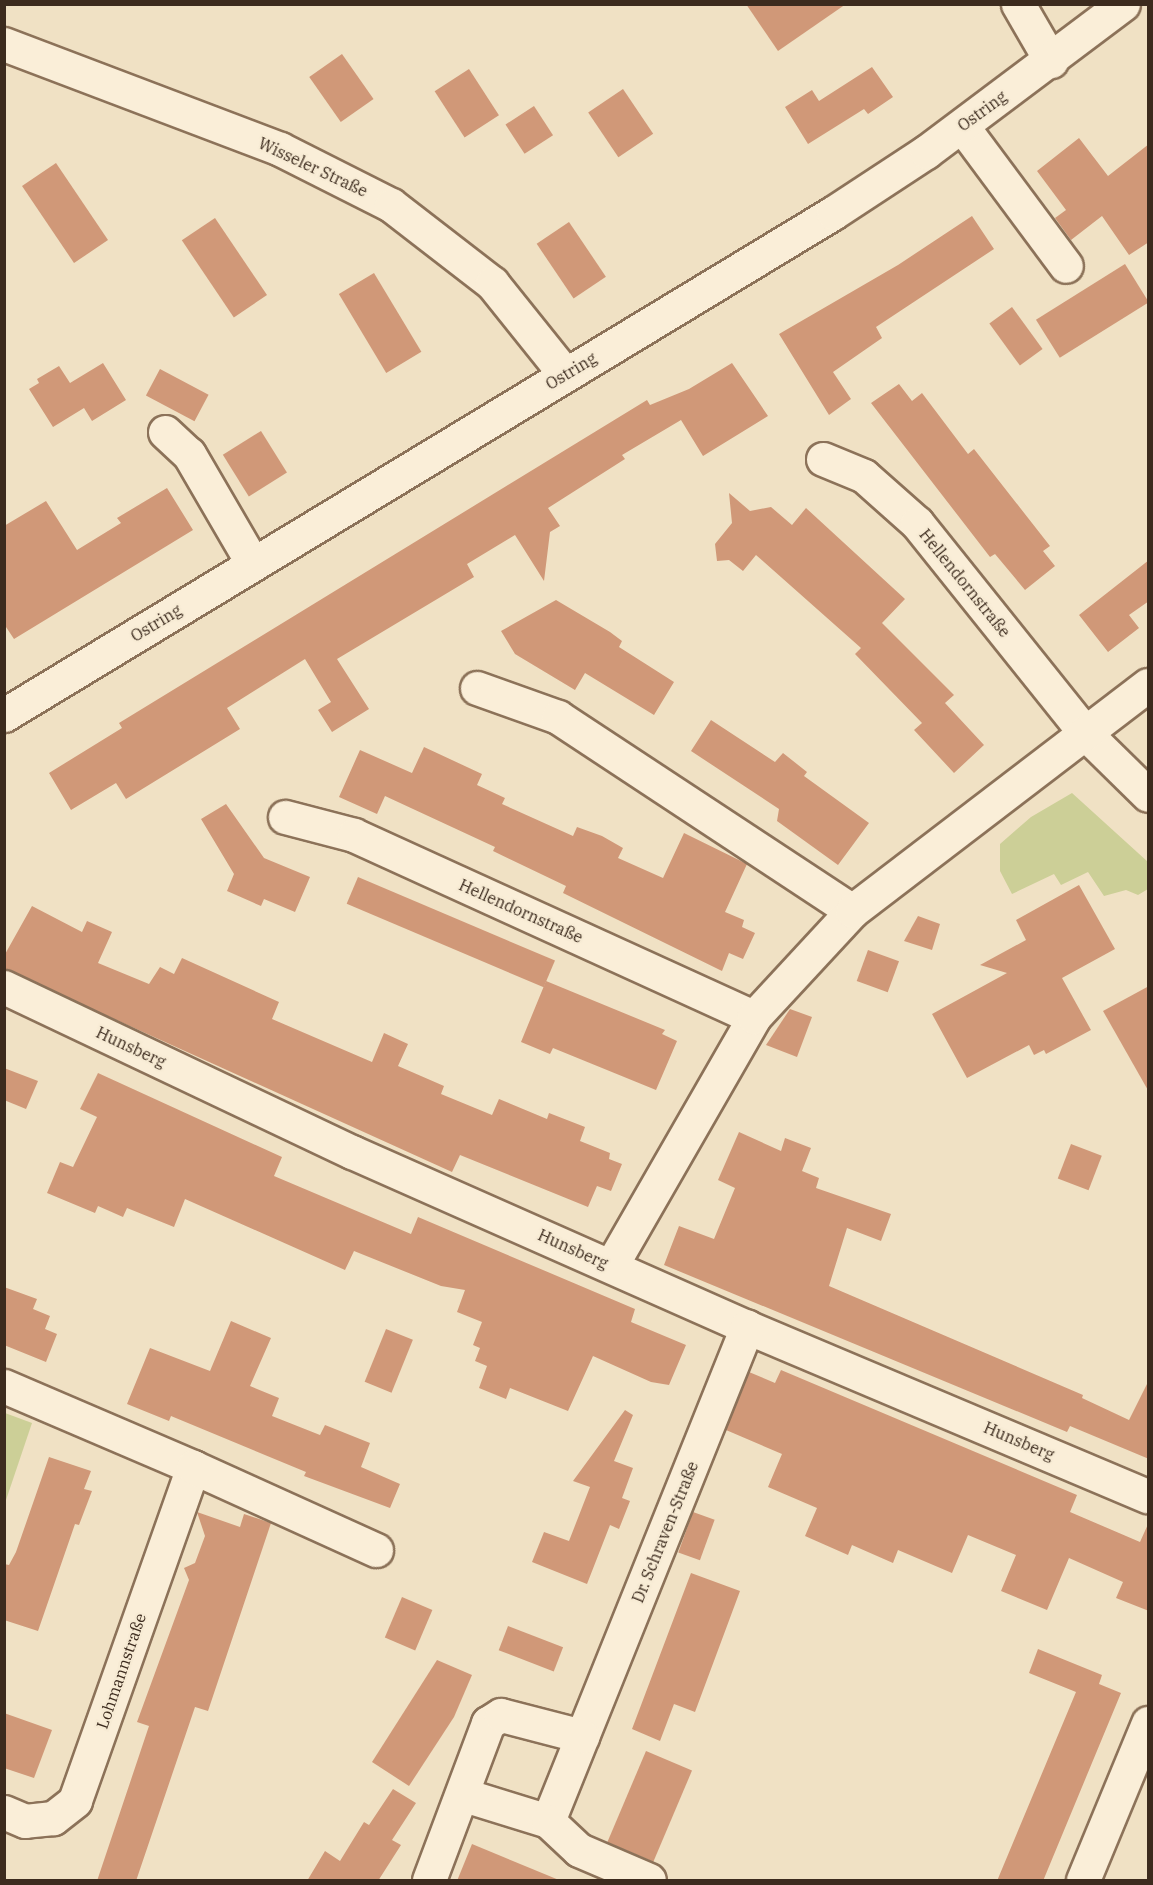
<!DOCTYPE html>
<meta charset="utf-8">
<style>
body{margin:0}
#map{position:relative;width:1153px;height:1885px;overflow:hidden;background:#f0e1c4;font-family:"IBM Plex Serif",serif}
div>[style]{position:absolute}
.green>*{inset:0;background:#cccf97}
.building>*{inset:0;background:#d09878;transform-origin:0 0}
.roads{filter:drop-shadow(2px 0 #8c7259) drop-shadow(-2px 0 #8c7259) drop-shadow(0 2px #8c7259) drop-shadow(0 -2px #8c7259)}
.minor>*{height:33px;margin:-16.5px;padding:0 16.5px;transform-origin:16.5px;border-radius:16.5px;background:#faeed8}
span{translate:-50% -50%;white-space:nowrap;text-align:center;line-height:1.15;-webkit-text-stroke:4.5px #f7ebd4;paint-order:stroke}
.street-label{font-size:16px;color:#3c2b1e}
.frame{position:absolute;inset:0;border:6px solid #3c2b1e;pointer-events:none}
</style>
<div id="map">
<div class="green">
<div style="clip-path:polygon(1072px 793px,1148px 862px,1148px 889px,1138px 895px,1126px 890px,1104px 896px,1088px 872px,1061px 885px,1054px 874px,1012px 894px,1000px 871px,1000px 844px,1031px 817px)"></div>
<div style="clip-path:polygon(5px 1413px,32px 1423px,5px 1503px)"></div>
</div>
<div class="building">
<div style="clip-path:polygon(746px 4px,846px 4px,778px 51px)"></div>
<div style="left:342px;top:54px;width:55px;height:40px;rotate:55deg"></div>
<div style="clip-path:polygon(872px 67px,893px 97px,868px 114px,864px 109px,808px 144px,785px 107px,812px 90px,819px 101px)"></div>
<div style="left:469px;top:69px;width:55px;height:41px;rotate:57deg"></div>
<div style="left:623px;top:89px;width:54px;height:42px;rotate:56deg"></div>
<div style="left:534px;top:106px;width:35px;height:34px;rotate:57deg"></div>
<div style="clip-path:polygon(1079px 138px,1108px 176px,1149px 144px,1149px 242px,1129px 255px,1102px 216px,1071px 240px,1055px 218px,1066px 210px,1037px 171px)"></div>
<div style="left:56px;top:163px;width:93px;height:41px;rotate:56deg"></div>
<div style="clip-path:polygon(972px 216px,994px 249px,876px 327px,882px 338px,833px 372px,851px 399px,829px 415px,779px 334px,898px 265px)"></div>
<div style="left:215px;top:218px;width:93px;height:40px;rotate:56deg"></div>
<div style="left:569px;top:222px;width:66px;height:39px;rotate:56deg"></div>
<div style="left:1125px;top:264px;width:45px;height:105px;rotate:58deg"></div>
<div style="left:374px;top:273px;width:92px;height:41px;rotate:59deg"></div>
<div style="left:1012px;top:307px;width:52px;height:28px;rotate:54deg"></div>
<div style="clip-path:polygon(103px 363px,126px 400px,92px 421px,84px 408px,53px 427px,29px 389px,39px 383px,37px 379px,59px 366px,70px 383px)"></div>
<div style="clip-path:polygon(732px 363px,768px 416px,703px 456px,681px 420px,622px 455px,625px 459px,548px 508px,560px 526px,550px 532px,544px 581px,515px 535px,467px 564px,474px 577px,337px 659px,369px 709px,332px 732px,318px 710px,331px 702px,305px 659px,227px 708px,240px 729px,126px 799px,116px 783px,71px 810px,49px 773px,122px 728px,119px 723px,647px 400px,650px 405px,689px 389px)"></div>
<div style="left:160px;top:369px;width:55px;height:30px;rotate:28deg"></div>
<div style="clip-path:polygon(899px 384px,912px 401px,922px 393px,968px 454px,974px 449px,1050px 546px,1043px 551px,1055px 566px,1025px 590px,995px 554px,990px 557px,871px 403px)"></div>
<div style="left:261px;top:431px;width:49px;height:45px;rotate:58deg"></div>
<div style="clip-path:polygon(167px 488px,193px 530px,14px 639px,4px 624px,4px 526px,46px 501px,77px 550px,121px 523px,117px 518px)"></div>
<div style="clip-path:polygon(729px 493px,750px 511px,771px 507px,792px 525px,806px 508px,905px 599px,882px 623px,954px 695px,945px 703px,984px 745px,954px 773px,914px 730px,922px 723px,855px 654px,861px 648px,756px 555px,743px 571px,729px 560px,717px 561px,715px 544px,732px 523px)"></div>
<div style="clip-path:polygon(1149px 560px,1149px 601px,1129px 615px,1139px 628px,1108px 652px,1079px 615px)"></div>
<div style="clip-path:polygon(556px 600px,610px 632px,622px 641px,619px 647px,674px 682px,654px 715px,585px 673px,575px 690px,515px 654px,501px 631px)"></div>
<div style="clip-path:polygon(711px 720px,775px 762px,783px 753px,807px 772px,804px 776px,869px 823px,838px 865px,777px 821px,779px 809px,691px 751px)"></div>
<div style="clip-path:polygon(424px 747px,482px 774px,477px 785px,505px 798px,502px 804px,573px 836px,577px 827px,602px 836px,623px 848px,618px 858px,663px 878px,684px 833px,747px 864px,725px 912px,744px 920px,742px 927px,755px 933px,743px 959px,729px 953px,722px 971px,563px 893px,566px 886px,493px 851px,495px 847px,385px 796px,377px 814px,339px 797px,360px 750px,412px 773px)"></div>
<div style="clip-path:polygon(226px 804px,264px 858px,310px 877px,295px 912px,264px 899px,261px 906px,227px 891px,234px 874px,201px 819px)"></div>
<div style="left:358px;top:877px;width:214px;height:29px;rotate:23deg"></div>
<div style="clip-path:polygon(1079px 885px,1115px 949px,1062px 978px,1091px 1030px,1046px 1054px,1044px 1050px,1034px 1055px,1029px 1045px,967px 1078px,932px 1014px,1007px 973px,980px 965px,1026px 940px,1016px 920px)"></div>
<div style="clip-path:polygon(32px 906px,82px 932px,87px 921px,112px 932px,98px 963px,149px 984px,160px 967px,174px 974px,182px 958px,279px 1002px,272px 1019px,372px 1062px,384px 1033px,408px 1044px,398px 1066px,444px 1086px,441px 1094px,492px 1115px,499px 1099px,547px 1119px,549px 1113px,585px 1127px,580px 1141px,610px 1153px,609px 1159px,622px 1164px,611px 1191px,597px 1186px,588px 1207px,460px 1155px,452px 1172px,4px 969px,4px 956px)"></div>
<div style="clip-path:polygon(918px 916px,940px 924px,932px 950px,904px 941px)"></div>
<div style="left:868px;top:950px;width:33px;height:33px;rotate:20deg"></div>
<div style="clip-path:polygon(546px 981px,665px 1030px,662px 1034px,677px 1041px,656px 1090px,553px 1048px,550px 1054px,521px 1042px)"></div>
<div style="clip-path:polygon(1149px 986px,1149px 1092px,1103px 1011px)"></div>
<div style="clip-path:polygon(790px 1009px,812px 1017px,797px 1057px,766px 1045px)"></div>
<div style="clip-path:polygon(4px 1068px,38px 1081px,26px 1109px,4px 1100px)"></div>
<div style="clip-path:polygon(98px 1073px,282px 1157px,274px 1176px,411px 1234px,418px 1217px,635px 1309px,631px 1322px,686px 1345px,669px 1385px,651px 1382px,593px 1356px,568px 1411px,510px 1388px,506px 1399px,479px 1388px,487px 1366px,475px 1361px,480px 1348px,473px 1345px,482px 1322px,457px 1312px,465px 1290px,441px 1286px,354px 1251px,345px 1270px,185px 1199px,174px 1227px,127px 1208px,123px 1217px,98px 1206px,95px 1213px,47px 1193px,60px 1162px,73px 1167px,97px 1117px,80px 1109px)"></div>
<div style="clip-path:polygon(739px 1132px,781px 1151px,785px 1138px,811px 1148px,802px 1171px,819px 1178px,816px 1188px,891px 1214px,881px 1241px,847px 1228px,829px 1286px,1083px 1395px,1082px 1398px,1129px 1420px,1149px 1380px,1149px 1459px,1070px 1426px,1067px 1432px,664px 1265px,679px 1226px,714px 1239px,735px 1188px,718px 1180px)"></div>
<div style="left:1071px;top:1144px;width:33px;height:37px;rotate:21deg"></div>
<div style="clip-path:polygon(4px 1287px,37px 1299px,33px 1309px,50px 1316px,45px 1329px,57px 1334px,46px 1362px,4px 1345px)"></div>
<div style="clip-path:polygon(231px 1321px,271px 1338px,250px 1386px,279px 1398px,272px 1416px,320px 1435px,325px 1425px,370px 1443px,361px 1467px,400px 1484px,390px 1508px,304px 1476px,306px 1472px,171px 1416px,169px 1421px,127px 1404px,150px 1348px,210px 1371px)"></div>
<div style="left:386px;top:1329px;width:29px;height:57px;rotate:22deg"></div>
<div style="clip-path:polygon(781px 1370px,1077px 1495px,1070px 1512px,1140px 1542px,1149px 1522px,1149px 1611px,1116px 1598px,1123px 1582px,1069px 1558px,1047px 1610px,1001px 1591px,1016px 1555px,968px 1535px,952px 1573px,898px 1550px,893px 1563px,852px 1545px,848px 1555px,805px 1536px,817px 1508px,768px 1487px,782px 1454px,726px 1430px,749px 1372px,775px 1383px)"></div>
<div style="clip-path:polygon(625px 1410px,633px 1415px,614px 1461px,633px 1468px,622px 1498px,630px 1501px,619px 1529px,610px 1525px,587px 1584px,532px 1562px,544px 1532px,569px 1541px,590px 1487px,573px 1481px)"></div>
<div style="clip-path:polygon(49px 1457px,91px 1471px,84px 1489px,92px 1491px,79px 1525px,75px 1524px,38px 1631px,4px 1620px,4px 1564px,9px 1565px,16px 1552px)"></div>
<div style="clip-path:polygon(197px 1512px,240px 1527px,244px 1514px,271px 1523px,208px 1711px,195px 1707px,136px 1881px,97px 1881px,149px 1726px,137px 1722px,189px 1580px,184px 1568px,195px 1563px,205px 1536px)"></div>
<div style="left:693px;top:1512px;width:23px;height:43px;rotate:20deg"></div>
<div style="clip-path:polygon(691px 1573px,740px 1591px,695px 1712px,674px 1704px,660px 1741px,632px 1729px)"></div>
<div style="left:402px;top:1597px;width:33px;height:44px;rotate:23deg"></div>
<div style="left:508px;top:1626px;width:59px;height:26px;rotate:21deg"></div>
<div style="clip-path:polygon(1038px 1649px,1102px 1675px,1099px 1684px,1121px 1693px,1043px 1881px,997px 1881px,1076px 1692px,1029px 1673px)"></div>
<div style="clip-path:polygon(437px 1660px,472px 1675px,454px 1717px,409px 1786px,372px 1762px)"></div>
<div style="clip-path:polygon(4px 1713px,52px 1730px,34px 1778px,4px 1768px)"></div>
<div style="left:646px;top:1751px;width:50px;height:99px;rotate:23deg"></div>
<div style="clip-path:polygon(393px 1789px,416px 1803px,392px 1840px,401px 1845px,378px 1881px,307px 1881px,325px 1851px,340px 1861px,364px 1822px,369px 1825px)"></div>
<div style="clip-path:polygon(472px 1844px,559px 1880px,559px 1881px,457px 1881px)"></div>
</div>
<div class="roads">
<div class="minor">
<div style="left:1018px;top:4px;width:66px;rotate:59.9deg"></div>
<div style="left:4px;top:44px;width:295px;rotate:20.8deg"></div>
<div style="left:280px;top:149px;width:124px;rotate:26.8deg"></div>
<div style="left:391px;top:205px;width:128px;rotate:37.7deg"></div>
<div style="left:492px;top:283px;width:117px;rotate:51.3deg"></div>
<div style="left:962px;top:126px;width:174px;rotate:53.4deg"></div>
<div style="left:165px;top:432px;width:33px;rotate:43deg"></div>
<div style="left:189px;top:454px;width:127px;rotate:59.8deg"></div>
<div style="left:823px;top:459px;width:44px;rotate:22.5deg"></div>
<div style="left:864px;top:476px;width:71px;rotate:41.6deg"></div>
<div style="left:917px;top:523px;width:269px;rotate:51.3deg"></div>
<div style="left:1085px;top:733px;width:88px;rotate:44.5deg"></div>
<div style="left:477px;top:688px;width:86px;rotate:19.7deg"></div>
<div style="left:558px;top:717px;width:352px;rotate:33.4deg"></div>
<div style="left:4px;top:715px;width:969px;rotate:-31.2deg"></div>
<div style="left:833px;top:213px;width:111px;rotate:-33.3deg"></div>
<div style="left:926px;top:152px;width:246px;rotate:-36.9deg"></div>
<div style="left:285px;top:817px;width:71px;rotate:14.6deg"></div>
<div style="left:354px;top:835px;width:439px;rotate:24.5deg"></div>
<div style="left:4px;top:987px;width:385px;rotate:25.4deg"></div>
<div style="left:352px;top:1152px;width:432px;rotate:23.9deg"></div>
<div style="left:747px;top:1327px;width:435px;rotate:22.9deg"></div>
<div style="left:611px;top:1266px;width:287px;rotate:-60.1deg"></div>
<div style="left:754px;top:1017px;width:144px;rotate:-47.2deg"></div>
<div style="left:852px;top:911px;width:372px;rotate:-37.4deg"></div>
<div style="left:4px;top:1386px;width:206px;rotate:23.2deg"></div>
<div style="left:193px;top:1467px;width:354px;rotate:109.5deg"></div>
<div style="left:75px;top:1801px;width:28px;rotate:142deg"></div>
<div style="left:53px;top:1818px;width:28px;rotate:174deg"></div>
<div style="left:25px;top:1821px;width:23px;rotate:-157deg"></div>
<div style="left:193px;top:1467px;width:201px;rotate:24.4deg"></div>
<div style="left:464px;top:1795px;width:88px;rotate:17.2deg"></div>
<div style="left:548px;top:1821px;width:533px;rotate:-68.06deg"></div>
<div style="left:548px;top:1821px;width:42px;rotate:43.1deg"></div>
<div style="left:579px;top:1850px;width:76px;rotate:23.2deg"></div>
<div style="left:429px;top:1880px;width:168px;rotate:-69.4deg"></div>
<div style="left:488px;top:1723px;width:15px;rotate:-32deg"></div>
<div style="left:501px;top:1715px;width:84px;rotate:14.5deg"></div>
<div style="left:1083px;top:1880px;width:170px;rotate:-67.5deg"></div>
</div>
</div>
<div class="street-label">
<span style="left:982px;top:111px;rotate:-36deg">Ostring</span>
<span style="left:313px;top:167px;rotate:25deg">Wisseler Straße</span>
<span style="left:571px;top:371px;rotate:-31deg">Ostring</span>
<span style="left:965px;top:583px;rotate:51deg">Hellendornstraße</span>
<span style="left:156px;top:623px;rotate:-31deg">Ostring</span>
<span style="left:521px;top:911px;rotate:24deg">Hellendornstraße</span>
<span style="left:131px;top:1047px;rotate:25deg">Hunsberg</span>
<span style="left:573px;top:1249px;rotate:24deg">Hunsberg</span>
<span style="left:1019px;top:1441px;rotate:23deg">Hunsberg</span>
<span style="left:665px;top:1532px;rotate:-68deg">Dr. Schraven-Straße</span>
<span style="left:121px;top:1671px;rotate:-71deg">Lohmannstraße</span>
</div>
<div class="frame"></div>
</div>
